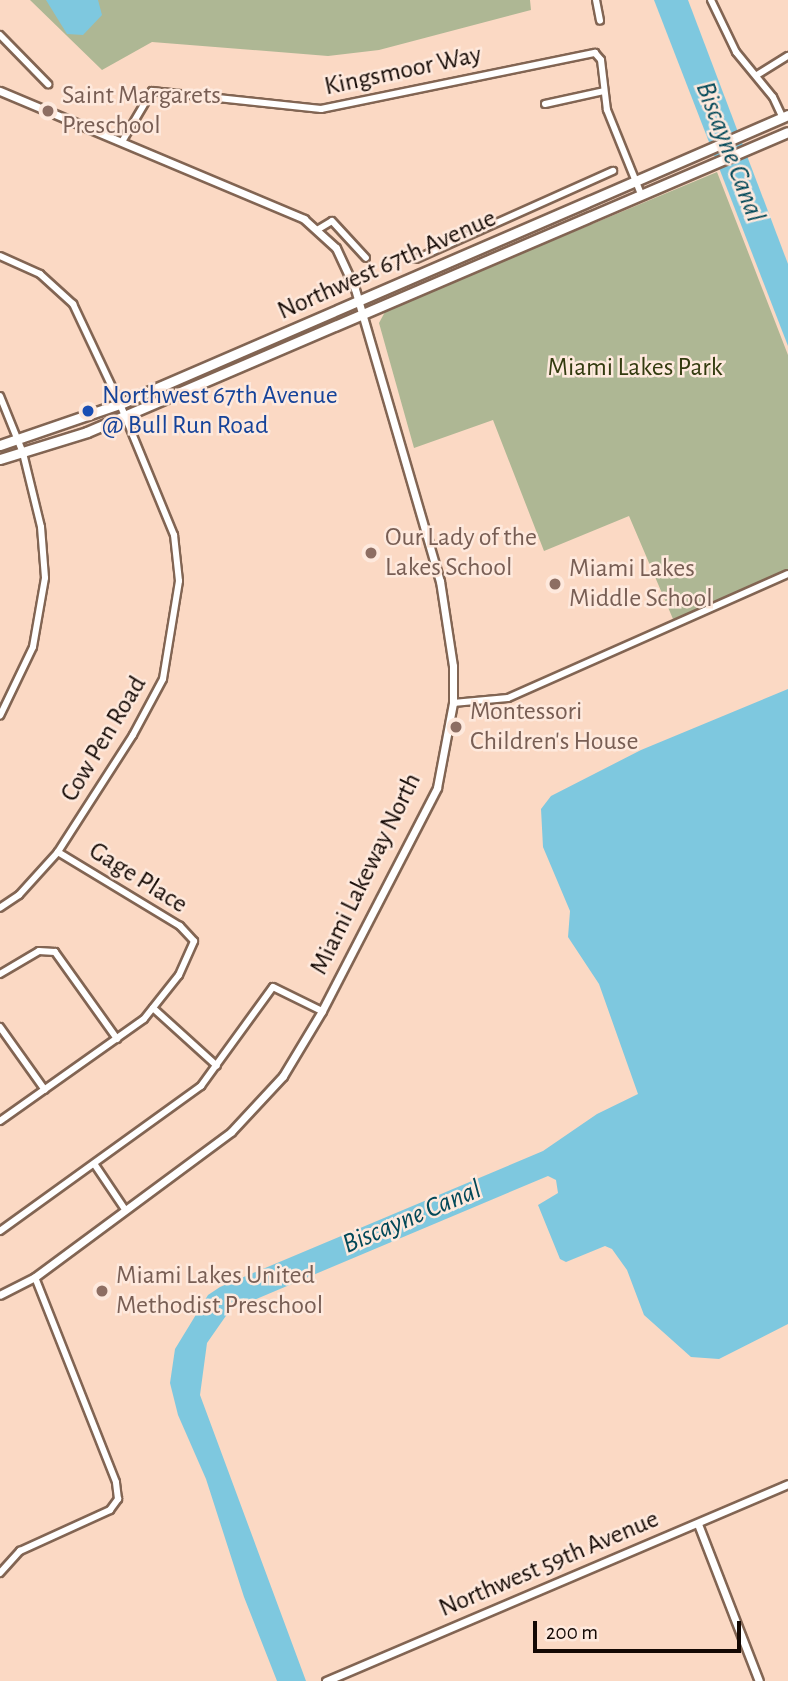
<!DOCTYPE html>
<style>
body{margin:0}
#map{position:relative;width:788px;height:1681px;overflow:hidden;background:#fbd9c4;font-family:"Alegreya Sans",sans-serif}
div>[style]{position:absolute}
.green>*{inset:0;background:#aeb794}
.water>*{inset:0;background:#7ec8df}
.roads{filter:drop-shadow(2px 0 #826553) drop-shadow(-2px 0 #826553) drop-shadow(0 2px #826553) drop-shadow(0 -2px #826553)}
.minor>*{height:6px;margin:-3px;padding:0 3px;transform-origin:3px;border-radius:3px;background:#fff}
.tertiary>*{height:7px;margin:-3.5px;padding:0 3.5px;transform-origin:3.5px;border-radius:3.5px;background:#fff}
.secondary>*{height:9px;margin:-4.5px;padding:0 4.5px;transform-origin:4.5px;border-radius:4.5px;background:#fff}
.dots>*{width:19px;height:19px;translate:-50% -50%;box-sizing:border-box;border:4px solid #fee9dd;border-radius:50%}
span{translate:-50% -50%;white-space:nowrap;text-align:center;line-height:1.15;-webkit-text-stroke:5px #fee9dd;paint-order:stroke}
.street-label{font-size:26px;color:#140904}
.education-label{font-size:26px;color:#785e54}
.left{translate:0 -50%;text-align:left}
.park-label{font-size:26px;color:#333b0f}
.transit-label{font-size:26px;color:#164399}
.water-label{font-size:28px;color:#024858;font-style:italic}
.scale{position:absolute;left:533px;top:1621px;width:208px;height:32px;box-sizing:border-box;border:4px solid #140904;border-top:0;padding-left:9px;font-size:21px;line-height:24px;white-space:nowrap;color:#140904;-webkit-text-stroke:5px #fee9dd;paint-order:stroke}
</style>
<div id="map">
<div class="green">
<div style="clip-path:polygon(30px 0,530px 0,531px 10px,379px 50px,328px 56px,152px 42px,102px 70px)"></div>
<div style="clip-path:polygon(717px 172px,788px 355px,788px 574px,673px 619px,629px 516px,544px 551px,493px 420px,414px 448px,379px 323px,386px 310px)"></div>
</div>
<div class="water">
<div style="clip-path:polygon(46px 0,98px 0,102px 15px,83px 35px,67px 34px)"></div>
<div style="clip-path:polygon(654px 0,688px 0,788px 264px,788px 346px)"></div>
<div style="clip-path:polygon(788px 689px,788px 1324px,719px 1359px,691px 1357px,644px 1315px,627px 1270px,612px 1249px,605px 1246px,566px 1262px,560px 1259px,538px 1205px,558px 1193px,556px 1180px,548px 1176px,230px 1310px,207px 1343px,200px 1395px,306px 1681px,277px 1681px,244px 1597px,206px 1479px,178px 1415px,170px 1383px,175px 1349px,208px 1295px,220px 1287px,543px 1151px,597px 1114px,638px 1094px,599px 984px,568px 937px,570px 911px,543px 847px,541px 809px,551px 796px,641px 750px)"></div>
</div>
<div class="roads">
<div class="minor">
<div style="left:596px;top:0;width:21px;rotate:79deg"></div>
<div style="left:711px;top:0;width:58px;rotate:64.3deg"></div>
<div style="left:736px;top:52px;width:58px;rotate:50.6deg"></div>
<div style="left:773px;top:97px;width:23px;rotate:65deg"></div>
<div style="left:0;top:35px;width:69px;rotate:45.6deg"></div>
<div style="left:757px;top:75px;width:36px;rotate:-32deg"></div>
<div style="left:545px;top:104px;width:60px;rotate:-12.4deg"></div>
<div style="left:123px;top:140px;width:57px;rotate:-59.4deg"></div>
<div style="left:152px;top:91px;width:170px;rotate:6.1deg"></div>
<div style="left:321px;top:109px;width:280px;rotate:-11.6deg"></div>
<div style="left:595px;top:53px;width:9px;rotate:49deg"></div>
<div style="left:601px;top:60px;width:50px;rotate:83.2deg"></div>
<div style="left:607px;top:110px;width:91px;rotate:68deg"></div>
<div style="left:317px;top:230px;width:17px;rotate:-31deg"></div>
<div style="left:332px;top:221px;width:50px;rotate:47.4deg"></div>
<div style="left:0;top:256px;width:44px;rotate:24.2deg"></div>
<div style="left:40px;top:274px;width:45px;rotate:42.3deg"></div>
<div style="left:73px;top:304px;width:110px;rotate:64.8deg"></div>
<div style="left:120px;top:404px;width:142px;rotate:67.6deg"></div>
<div style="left:174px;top:535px;width:46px;rotate:83.8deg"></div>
<div style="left:179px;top:581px;width:99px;rotate:99.3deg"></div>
<div style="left:163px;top:679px;width:64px;rotate:118.2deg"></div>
<div style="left:133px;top:735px;width:139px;rotate:122.7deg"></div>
<div style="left:58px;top:852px;width:58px;rotate:132.2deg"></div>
<div style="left:19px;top:895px;width:23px;rotate:146deg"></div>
<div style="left:416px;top:259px;width:216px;rotate:-24.1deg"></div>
<div style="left:0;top:396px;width:61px;rotate:68deg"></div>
<div style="left:23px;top:453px;width:76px;rotate:76.3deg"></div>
<div style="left:41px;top:527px;width:51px;rotate:85.5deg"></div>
<div style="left:45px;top:578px;width:70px;rotate:99.9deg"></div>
<div style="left:33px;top:647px;width:76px;rotate:115.6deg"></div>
<div style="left:453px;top:703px;width:55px;rotate:-5.2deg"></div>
<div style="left:508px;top:698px;width:306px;rotate:-23.9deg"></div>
<div style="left:0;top:974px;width:45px;rotate:-30.5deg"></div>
<div style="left:39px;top:951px;width:16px;rotate:4deg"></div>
<div style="left:55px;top:952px;width:107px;rotate:54.5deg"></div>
<div style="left:153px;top:1008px;width:86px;rotate:42.2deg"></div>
<div style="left:0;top:1027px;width:77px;rotate:54.5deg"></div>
<div style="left:0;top:1121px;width:176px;rotate:-35.3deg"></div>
<div style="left:144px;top:1019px;width:56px;rotate:-51.5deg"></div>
<div style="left:179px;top:975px;width:37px;rotate:-66deg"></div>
<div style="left:194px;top:941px;width:21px;rotate:-133deg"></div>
<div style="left:180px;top:926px;width:143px;rotate:-148.8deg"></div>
<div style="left:95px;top:1165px;width:52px;rotate:56deg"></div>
<div style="left:0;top:1231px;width:248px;rotate:-35.8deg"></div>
<div style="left:201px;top:1086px;width:122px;rotate:-54deg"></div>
<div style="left:273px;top:987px;width:55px;rotate:26.1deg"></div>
<div style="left:0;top:1573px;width:30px;rotate:-48deg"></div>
<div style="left:20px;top:1551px;width:99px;rotate:-24.5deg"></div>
<div style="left:110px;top:1510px;width:14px;rotate:-54deg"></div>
<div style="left:118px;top:1499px;width:17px;rotate:-97deg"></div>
<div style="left:116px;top:1482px;width:220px;rotate:-111.6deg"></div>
</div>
<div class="tertiary">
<div style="left:0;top:91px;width:330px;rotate:22.8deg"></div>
<div style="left:304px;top:219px;width:43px;rotate:42.2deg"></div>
<div style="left:336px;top:248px;width:45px;rotate:65.1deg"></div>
<div style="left:355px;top:289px;width:304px;rotate:73.8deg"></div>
<div style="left:440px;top:581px;width:86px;rotate:81.3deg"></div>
<div style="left:453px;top:666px;width:37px;rotate:90deg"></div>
<div style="left:453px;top:703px;width:86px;rotate:100.7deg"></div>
<div style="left:437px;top:788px;width:251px;rotate:117.3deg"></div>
<div style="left:322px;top:1011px;width:76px;rotate:121deg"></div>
<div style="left:283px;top:1076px;width:76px;rotate:132.9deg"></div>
<div style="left:231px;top:1132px;width:244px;rotate:143.5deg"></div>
<div style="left:35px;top:1277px;width:39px;rotate:153deg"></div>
<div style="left:698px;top:1524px;width:168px;rotate:68.8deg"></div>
<div style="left:326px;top:1681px;width:502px;rotate:-23.09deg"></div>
</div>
<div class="secondary">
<div style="left:0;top:445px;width:127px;rotate:-18.9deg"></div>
<div style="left:120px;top:404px;width:728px;rotate:-23.39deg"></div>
<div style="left:0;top:459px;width:91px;rotate:-17.2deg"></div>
<div style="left:87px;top:432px;width:762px;rotate:-23.17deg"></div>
</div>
</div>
<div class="dots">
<div style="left:48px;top:111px;background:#8d6e63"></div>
<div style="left:88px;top:411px;background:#1a4fb4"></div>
<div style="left:371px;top:553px;background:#8d6e63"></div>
<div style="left:555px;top:584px;background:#8d6e63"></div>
<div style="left:456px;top:727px;background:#8d6e63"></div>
<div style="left:102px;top:1291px;background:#8d6e63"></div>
</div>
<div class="street-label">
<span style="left:403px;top:71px;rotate:-12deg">Kingsmoor Way</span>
<span style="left:387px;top:265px;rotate:-24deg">Northwest 67th Avenue</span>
<span style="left:104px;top:739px;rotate:-59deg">Cow Pen Road</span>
<span style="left:366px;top:874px;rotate:-64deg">Miami Lakeway North</span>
<span style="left:138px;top:878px;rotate:32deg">Gage Place</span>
<span style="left:549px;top:1564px;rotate:-23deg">Northwest 59th Avenue</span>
</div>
<div class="education-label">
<span class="left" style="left:62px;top:111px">Saint Margarets<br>Preschool</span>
<span class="left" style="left:385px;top:553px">Our Lady of the<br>Lakes School</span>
<span class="left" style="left:569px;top:584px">Miami Lakes<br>Middle School</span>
<span class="left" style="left:470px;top:727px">Montessori<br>Children's House</span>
<span class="left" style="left:116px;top:1291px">Miami Lakes United<br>Methodist Preschool</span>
</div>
<div class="park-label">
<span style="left:635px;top:368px">Miami Lakes Park</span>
</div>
<div class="transit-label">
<span class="left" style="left:102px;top:411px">Northwest 67th Avenue<br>@ Bull Run Road</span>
</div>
<div class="water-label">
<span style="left:730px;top:152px;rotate:69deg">Biscayne Canal</span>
<span style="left:412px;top:1217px;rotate:-23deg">Biscayne Canal</span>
</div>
<div class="scale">200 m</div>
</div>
